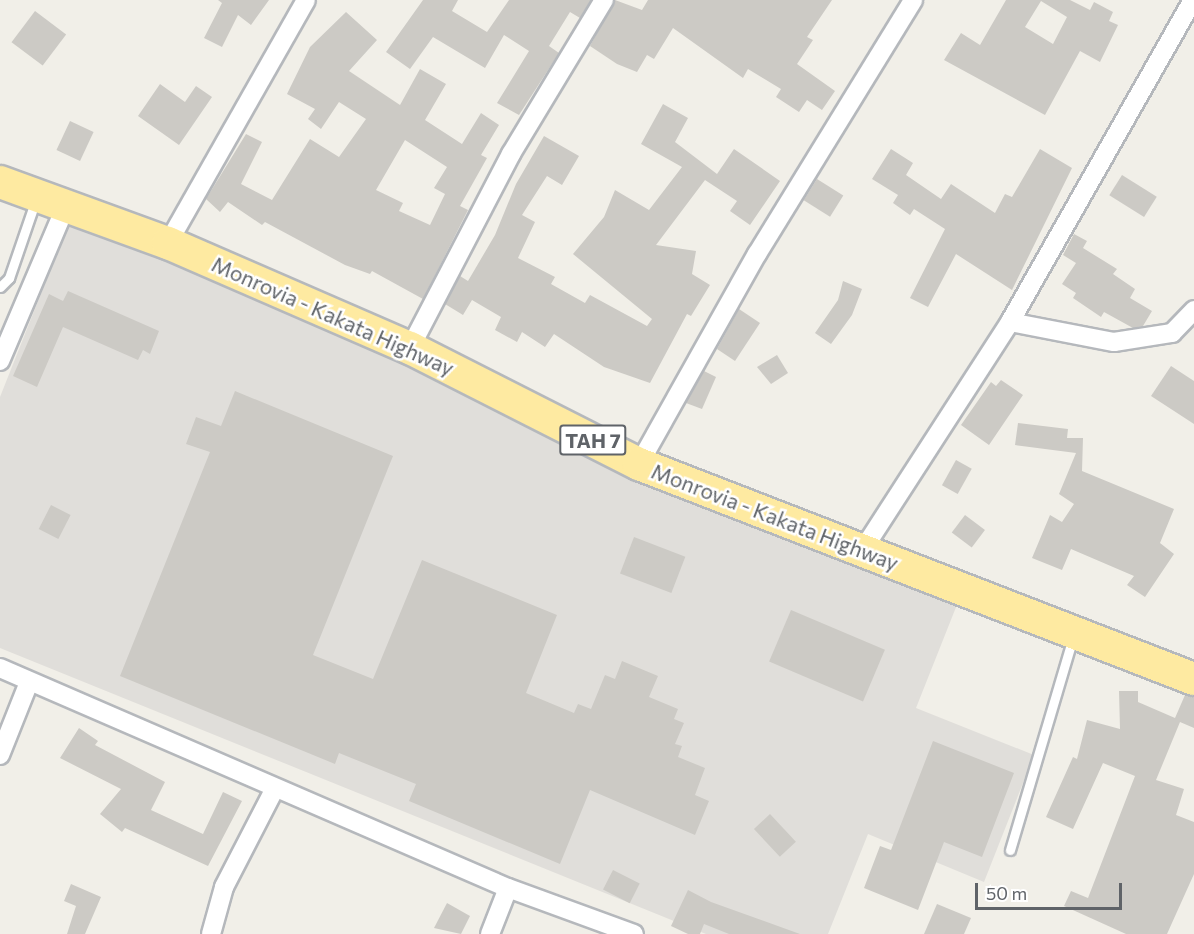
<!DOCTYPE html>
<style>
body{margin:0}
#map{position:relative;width:1194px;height:934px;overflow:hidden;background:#f1efe8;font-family:Commissioner,sans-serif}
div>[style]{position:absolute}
.industrial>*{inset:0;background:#e0deda}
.building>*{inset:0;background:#cccac5;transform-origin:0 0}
.roads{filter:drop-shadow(2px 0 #b5b8bc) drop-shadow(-2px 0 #b5b8bc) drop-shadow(0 2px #b5b8bc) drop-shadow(0 -2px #b5b8bc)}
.service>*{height:9px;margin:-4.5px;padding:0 4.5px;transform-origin:4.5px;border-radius:4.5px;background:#fff}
.minor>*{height:18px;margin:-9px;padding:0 9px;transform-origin:9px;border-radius:9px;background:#fff}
.trunk>*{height:32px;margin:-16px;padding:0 16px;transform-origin:16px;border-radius:16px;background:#feeaa1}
span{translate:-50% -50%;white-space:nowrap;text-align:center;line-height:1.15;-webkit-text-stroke:5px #fff;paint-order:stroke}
.shield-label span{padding:2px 4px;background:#fff;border:2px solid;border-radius:4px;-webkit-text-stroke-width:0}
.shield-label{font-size:20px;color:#5f6368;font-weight:700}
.street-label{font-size:21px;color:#5f6368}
.scale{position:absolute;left:975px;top:883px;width:147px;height:27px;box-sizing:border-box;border:3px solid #5f6368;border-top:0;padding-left:8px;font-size:18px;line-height:21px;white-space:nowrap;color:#5f6368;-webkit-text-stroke:4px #fff;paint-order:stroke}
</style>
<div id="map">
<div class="industrial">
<div style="clip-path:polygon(71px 218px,966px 582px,916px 708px,1034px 755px,984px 882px,868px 834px,828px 934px,706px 934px,0 648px,0 397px)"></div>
</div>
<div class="building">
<div style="clip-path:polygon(218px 0,269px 0,251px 25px,238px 15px,222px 47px,204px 38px,222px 3px)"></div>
<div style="clip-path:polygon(423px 0,458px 0,452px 11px,487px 32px,509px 0,591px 0,580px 18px,570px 12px,549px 46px,559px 53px,519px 115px,497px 103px,529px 51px,504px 35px,485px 68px,433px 37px,410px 69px,386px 52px)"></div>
<div style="clip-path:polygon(615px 0,642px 10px,648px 0,832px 0,807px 37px,813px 40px,797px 64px,835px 91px,822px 110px,807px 100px,799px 112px,776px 97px,781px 89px,748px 69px,743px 78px,673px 28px,654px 59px,647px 55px,637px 72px,617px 64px,590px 46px)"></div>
<div style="clip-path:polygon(evenodd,1006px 0,1070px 0,1090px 10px,1094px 2px,1113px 12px,1109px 21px,1118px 25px,1100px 62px,1080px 51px,1045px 115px,944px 60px,961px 33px,980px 45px,1006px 0,1041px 1px,1067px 17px,1053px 44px,1025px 27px,1041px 1px)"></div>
<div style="left:35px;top:11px;width:39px;height:39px;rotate:37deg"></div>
<div style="clip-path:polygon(evenodd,346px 12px,377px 40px,349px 71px,400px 105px,420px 69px,446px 84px,425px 120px,462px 144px,481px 113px,499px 125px,481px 155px,487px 158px,460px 206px,468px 210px,423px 299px,372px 271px,370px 274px,345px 265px,265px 222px,262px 225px,228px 202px,220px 212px,206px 199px,246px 134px,262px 142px,241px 184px,272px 200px,310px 139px,339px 157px,366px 119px,339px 102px,321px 129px,308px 119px,315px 109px,287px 94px,310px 47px,346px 12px,405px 140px,447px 167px,434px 188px,445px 194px,430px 225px,399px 211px,403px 203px,376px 190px,405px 140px)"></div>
<div style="clip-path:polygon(160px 84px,185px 102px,196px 86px,212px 97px,179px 145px,138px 116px)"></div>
<div style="clip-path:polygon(663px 104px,688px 118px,675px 142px,717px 174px,734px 149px,780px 181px,750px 225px,730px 211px,737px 201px,705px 180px,656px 245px,696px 251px,692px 274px,710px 285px,691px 316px,687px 314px,650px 383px,604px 367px,554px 334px,545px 347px,522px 332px,517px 342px,495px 330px,501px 317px,472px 300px,463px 315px,445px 304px,460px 276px,468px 281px,495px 235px,516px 184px,544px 136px,579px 156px,562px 185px,547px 176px,522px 215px,535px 222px,518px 258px,555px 277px,551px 284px,585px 303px,590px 295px,647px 326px,652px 319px,573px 254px,604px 217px,615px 190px,649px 210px,682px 167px,641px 144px)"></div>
<div style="left:70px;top:121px;width:26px;height:32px;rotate:25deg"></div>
<div style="clip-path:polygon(891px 149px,913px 163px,906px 175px,941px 199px,951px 184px,995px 213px,1005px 194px,1012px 197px,1040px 149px,1072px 168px,1012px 290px,956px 254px,928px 307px,910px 298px,945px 229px,914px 209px,910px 215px,893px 203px,898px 195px,872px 179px)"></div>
<div style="left:1122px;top:175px;width:41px;height:24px;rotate:32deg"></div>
<div style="left:817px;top:179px;width:31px;height:25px;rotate:32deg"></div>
<div style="clip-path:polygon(1074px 234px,1087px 241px,1083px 248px,1117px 269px,1113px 274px,1135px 289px,1130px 298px,1152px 311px,1143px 326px,1133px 328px,1104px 312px,1101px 317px,1073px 298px,1076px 293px,1062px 284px,1076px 263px,1063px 255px)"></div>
<div style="clip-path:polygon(843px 281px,862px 289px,852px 315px,831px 344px,815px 333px,838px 300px)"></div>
<div style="clip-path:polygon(68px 291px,159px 331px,150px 354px,143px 350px,138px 360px,63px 327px,37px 387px,13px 376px,49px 294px,63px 301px)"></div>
<div style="clip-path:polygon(739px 309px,760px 323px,735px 361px,717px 349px)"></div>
<div style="clip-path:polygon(777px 355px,788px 373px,771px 384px,757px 367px)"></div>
<div style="clip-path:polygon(1171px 366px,1194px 381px,1194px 424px,1151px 396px)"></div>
<div style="clip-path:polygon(704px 371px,716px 377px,702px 409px,686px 403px)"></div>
<div style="clip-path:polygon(1001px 380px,1023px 395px,989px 445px,961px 425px,991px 382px,996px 386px)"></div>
<div style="clip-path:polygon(235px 391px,393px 456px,313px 655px,373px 679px,422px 560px,557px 615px,526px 693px,574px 713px,578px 704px,591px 709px,605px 675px,615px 679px,622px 661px,658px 676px,649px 697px,678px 709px,674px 719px,684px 723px,675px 744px,682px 746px,678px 757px,705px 768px,695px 795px,709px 801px,695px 835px,590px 790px,560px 864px,409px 801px,416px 784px,339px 753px,335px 764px,120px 676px,210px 452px,186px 444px,196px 417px,221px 426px)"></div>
<div style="clip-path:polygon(1018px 423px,1068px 429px,1067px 438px,1083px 438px,1082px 471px,1174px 509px,1160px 543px,1174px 554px,1145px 597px,1127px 585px,1134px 576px,1071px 549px,1062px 570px,1032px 558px,1050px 515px,1062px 522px,1074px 504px,1059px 494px,1076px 453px,1015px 445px)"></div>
<div style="left:956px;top:460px;width:18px;height:29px;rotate:29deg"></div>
<div style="left:51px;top:505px;width:22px;height:27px;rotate:27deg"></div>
<div style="left:965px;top:515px;width:25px;height:22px;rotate:37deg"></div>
<div style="left:634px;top:537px;width:55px;height:39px;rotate:21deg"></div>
<div style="left:791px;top:610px;width:102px;height:56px;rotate:23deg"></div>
<div style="clip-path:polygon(1119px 691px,1138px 691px,1138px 702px,1175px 718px,1185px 695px,1194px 697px,1194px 728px,1180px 722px,1156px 780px,1184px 789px,1176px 815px,1194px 822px,1194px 874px,1167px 934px,1126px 934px,1064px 906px,1071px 891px,1088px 898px,1135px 776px,1103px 763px,1073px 829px,1046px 817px,1073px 757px,1077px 759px,1087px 720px,1120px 729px)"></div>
<div style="clip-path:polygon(79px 728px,98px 741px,95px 745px,165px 782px,151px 810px,203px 834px,223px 792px,242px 801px,208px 866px,125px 828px,122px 832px,100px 814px,121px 789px,60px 758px)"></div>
<div style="clip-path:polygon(933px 741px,1014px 773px,982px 857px,944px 842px,918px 910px,864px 888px,880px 846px,891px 850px)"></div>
<div style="left:770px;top:814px;width:38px;height:22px;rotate:47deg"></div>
<div style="left:613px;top:870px;width:30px;height:22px;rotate:27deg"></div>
<div style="clip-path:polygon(71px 884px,101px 897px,85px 934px,67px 934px,76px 906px,64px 901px)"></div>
<div style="clip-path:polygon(688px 890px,711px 902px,800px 934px,729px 934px,704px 924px,700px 934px,688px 934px,671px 926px)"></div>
<div style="clip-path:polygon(447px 903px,470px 916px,461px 934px,434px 928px)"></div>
<div style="clip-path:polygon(937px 904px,971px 918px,964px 934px,924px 934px)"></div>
</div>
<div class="roads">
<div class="service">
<div style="left:0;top:287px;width:13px;rotate:-45deg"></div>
<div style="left:9px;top:278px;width:83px;rotate:-71.1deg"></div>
<div style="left:1010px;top:850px;width:222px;rotate:-73.5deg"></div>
</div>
<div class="minor">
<div style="left:168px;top:243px;width:279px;rotate:-60.4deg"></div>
<div style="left:1010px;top:322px;width:106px;rotate:10.9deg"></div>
<div style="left:1114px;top:342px;width:59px;rotate:-8.8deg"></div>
<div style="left:1172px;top:333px;width:32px;rotate:-46deg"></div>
<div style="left:410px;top:348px;width:219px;rotate:-62.5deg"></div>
<div style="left:511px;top:154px;width:180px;rotate:-58.9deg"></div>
<div style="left:0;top:361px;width:166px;rotate:-67deg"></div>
<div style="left:639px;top:464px;width:241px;rotate:-60.7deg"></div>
<div style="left:757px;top:254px;width:298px;rotate:-58.4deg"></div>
<div style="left:862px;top:551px;width:273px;rotate:-57.1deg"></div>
<div style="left:1010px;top:322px;width:370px;rotate:-60.4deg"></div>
<div style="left:0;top:668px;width:554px;rotate:23.42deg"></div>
<div style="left:508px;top:888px;width:134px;rotate:20.1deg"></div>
<div style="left:0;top:755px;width:79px;rotate:-68.3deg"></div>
<div style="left:211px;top:934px;width:49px;rotate:-74.5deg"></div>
<div style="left:224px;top:887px;width:111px;rotate:-62.7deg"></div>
<div style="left:490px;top:934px;width:49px;rotate:-68.6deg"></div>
</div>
<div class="trunk">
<div style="left:0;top:182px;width:179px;rotate:20deg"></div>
<div style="left:168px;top:243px;width:264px;rotate:23.5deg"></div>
<div style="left:410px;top:348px;width:257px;rotate:26.9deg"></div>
<div style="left:639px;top:464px;width:595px;rotate:21.18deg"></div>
</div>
</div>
<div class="shield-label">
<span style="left:593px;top:440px">TAH 7</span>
</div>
<div class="street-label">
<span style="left:333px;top:316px;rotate:24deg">Monrovia - Kakata Highway</span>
<span style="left:775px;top:517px;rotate:21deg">Monrovia - Kakata Highway</span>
</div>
<div class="scale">50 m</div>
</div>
